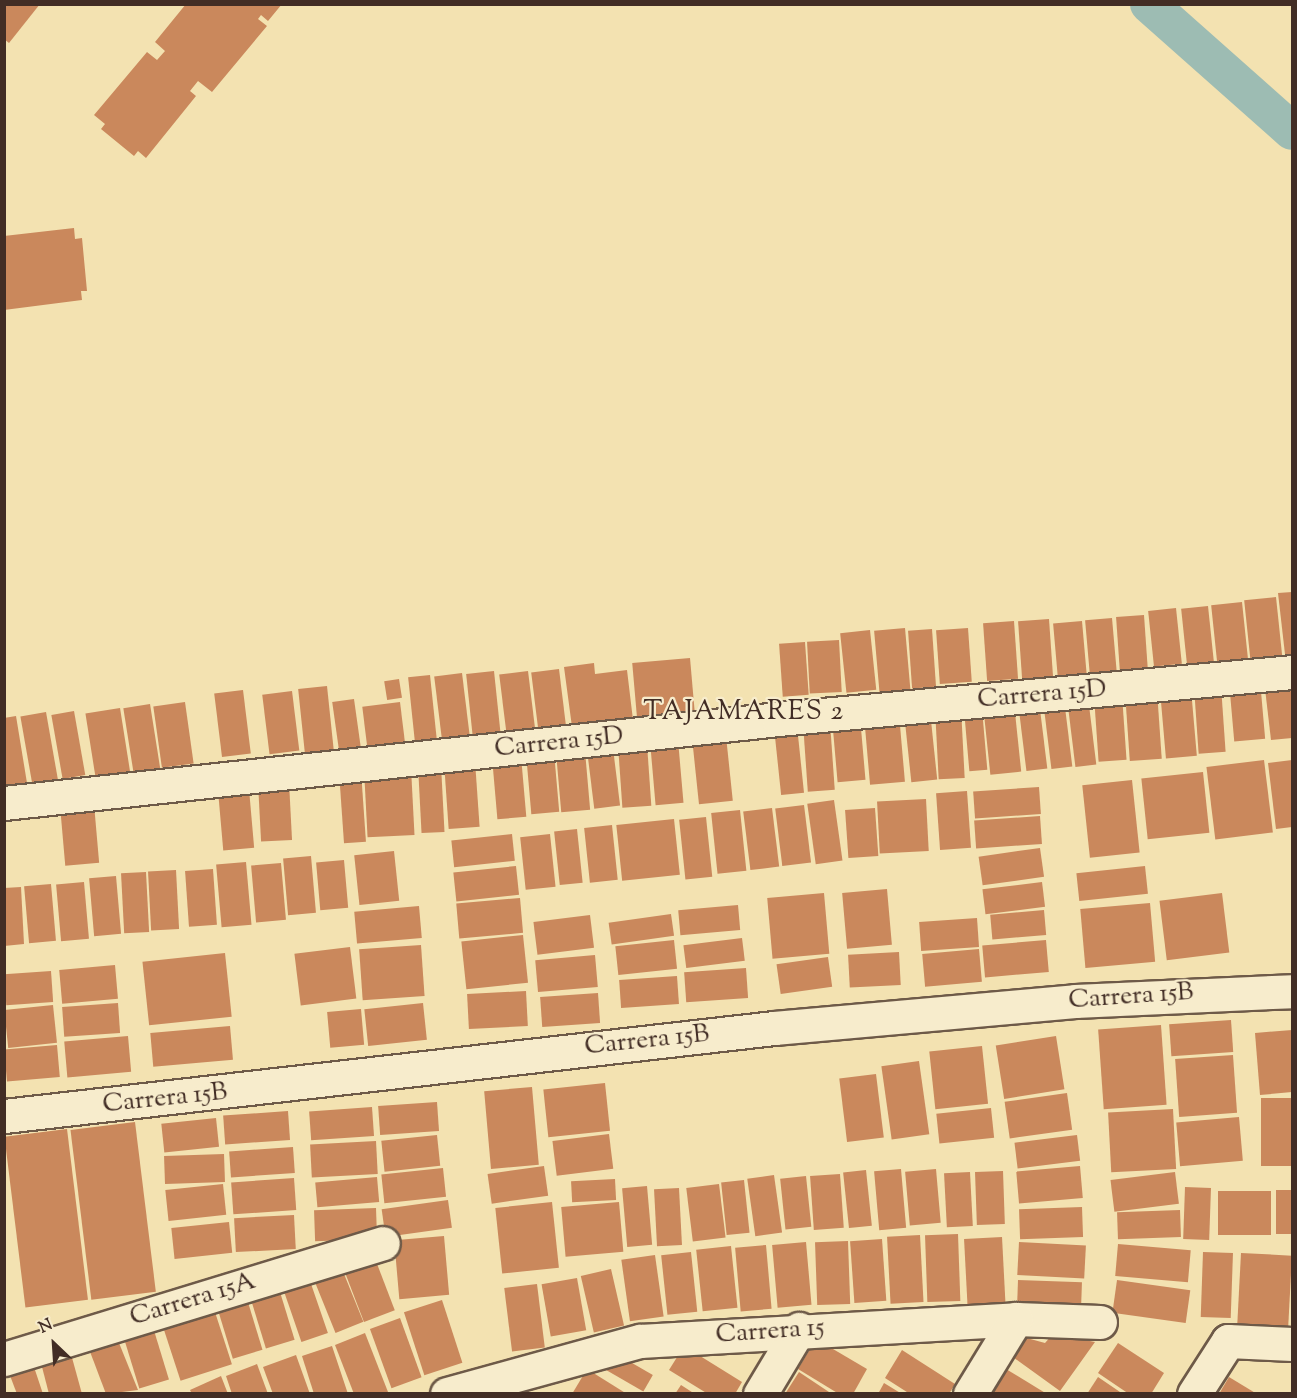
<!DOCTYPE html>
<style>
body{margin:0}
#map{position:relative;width:1297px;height:1398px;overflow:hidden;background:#f3e2b1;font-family:"Sorts Mill Goudy",serif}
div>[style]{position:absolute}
.canal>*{height:38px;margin:-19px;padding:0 19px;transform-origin:19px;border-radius:19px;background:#9dbcb3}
.building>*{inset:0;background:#ca885c;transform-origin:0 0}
.roads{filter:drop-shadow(2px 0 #6e5a48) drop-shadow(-2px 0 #6e5a48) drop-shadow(0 2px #6e5a48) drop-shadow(0 -2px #6e5a48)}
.minor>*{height:33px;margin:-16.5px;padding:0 16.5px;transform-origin:16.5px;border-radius:16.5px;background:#f7eccc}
.tertiary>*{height:33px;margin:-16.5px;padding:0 16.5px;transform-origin:16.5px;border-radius:16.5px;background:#f7eccc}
span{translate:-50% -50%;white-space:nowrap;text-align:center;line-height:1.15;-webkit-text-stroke:4.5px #f7eccc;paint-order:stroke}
.street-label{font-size:26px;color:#422d25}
.neighbourhood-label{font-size:27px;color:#422d25;letter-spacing:1.5px}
.frame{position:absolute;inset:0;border:6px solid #422d25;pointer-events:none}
.north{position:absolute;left:24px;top:1314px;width:60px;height:60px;-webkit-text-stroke:4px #f7eccc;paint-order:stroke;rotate:335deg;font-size:16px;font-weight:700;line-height:24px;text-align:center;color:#422d25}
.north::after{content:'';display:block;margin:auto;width:21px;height:27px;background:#422d25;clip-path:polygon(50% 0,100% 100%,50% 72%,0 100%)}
</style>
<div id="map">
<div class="canal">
<div style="left:1149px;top:4px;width:191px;rotate:41.6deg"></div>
</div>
<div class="building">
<div style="clip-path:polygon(4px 4px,40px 4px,9px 43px,4px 39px)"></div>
<div style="clip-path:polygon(186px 4px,282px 4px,268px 21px,261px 15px,258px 19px,267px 26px,212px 92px,198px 81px,190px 91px,196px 96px,146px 158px,138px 151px,134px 156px,101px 129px,105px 124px,94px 115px,147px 52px,157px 60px,165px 51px,155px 42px)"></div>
<div style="clip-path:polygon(74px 228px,75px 239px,82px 238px,87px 291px,81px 291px,82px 300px,4px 310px,4px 236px)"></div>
<div style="clip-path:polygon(1292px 592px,1292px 663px,1286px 663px,1278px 593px)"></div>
<div style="left:1276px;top:597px;width:60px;height:32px;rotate:84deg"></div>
<div style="left:1242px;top:602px;width:59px;height:31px;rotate:84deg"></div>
<div style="left:1208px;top:606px;width:60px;height:27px;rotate:84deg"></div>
<div style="left:1176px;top:608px;width:56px;height:28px;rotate:84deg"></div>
<div style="left:1144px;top:615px;width:53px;height:28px;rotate:86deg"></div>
<div style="left:1112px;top:618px;width:59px;height:27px;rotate:85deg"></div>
<div style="left:1049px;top:619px;width:59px;height:31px;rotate:86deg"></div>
<div style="left:1014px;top:621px;width:58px;height:31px;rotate:86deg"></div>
<div style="left:1082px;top:621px;width:59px;height:29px;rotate:85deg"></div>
<div style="left:905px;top:628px;width:62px;height:31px;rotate:85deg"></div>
<div style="left:968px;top:628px;width:54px;height:32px;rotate:86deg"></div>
<div style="left:932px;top:629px;width:58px;height:24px;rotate:86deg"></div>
<div style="left:870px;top:630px;width:60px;height:30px;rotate:84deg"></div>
<div style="left:839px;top:640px;width:52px;height:32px;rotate:87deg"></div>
<div style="left:805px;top:642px;width:53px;height:26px;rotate:86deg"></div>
<div style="left:690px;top:658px;width:57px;height:58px;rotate:85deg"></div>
<div style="clip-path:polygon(594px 663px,595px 674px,627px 670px,633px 720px,572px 727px,564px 667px)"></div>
<div style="left:559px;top:669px;width:60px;height:28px;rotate:83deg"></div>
<div style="left:494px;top:671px;width:71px;height:28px;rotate:84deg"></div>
<div style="left:528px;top:671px;width:58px;height:29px;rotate:83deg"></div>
<div style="left:462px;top:673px;width:72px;height:28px;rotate:83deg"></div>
<div style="left:430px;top:675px;width:72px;height:22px;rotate:84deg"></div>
<div style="clip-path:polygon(1292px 677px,1292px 738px,1271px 740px,1264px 680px)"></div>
<div style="left:399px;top:679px;width:19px;height:15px;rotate:81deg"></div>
<div style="left:1260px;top:680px;width:59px;height:31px;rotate:85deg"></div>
<div style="left:327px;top:686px;width:69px;height:29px;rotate:84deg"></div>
<div style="left:1221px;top:686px;width:66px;height:27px;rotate:86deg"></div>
<div style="left:1191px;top:689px;width:67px;height:31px;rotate:85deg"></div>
<div style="left:243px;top:690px;width:64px;height:29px;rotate:83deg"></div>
<div style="left:292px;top:691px;width:60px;height:30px;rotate:83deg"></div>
<div style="left:1157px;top:691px;width:68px;height:32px;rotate:86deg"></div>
<div style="left:1122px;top:695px;width:65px;height:28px;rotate:86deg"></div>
<div style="left:1088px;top:697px;width:68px;height:21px;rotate:83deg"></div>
<div style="left:354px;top:699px;width:58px;height:22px;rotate:82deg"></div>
<div style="left:1064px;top:699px;width:68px;height:21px;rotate:83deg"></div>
<div style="left:1039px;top:701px;width:68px;height:21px;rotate:83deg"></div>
<div style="left:185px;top:702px;width:62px;height:32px;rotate:82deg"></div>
<div style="left:400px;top:702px;width:47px;height:38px;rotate:83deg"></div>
<div style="left:1014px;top:703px;width:69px;height:31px;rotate:84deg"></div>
<div style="left:150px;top:704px;width:65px;height:27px;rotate:81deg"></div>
<div style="left:120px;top:708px;width:65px;height:35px;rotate:81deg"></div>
<div style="left:961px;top:708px;width:70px;height:26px;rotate:87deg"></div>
<div style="left:982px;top:709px;width:61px;height:18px;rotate:85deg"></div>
<div style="left:74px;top:711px;width:65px;height:23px;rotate:80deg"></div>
<div style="left:930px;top:711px;width:69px;height:26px;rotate:84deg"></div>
<div style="left:46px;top:712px;width:71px;height:26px;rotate:80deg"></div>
<div style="left:899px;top:714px;width:68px;height:35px;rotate:85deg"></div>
<div style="clip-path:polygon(16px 716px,27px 783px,4px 787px,4px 718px)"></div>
<div style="left:860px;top:717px;width:63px;height:28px;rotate:85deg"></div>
<div style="left:830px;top:722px;width:68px;height:27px;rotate:86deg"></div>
<div style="left:797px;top:726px;width:67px;height:23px;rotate:84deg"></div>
<div style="left:726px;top:736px;width:65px;height:34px;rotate:84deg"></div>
<div style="left:678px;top:740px;width:63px;height:28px;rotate:85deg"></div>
<div style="left:647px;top:744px;width:62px;height:29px;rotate:86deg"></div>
<div style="left:613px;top:748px;width:58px;height:26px;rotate:83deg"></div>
<div style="left:585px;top:751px;width:59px;height:29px;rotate:85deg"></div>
<div style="left:554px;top:752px;width:60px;height:28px;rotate:85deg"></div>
<div style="left:521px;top:756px;width:61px;height:29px;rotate:85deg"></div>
<div style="left:1264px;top:760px;width:73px;height:58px;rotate:83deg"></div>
<div style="clip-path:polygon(1292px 760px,1292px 827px,1276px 829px,1268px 763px)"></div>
<div style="left:475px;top:761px;width:66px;height:31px;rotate:86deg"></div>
<div style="left:441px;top:765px;width:67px;height:23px;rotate:87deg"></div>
<div style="left:411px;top:768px;width:67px;height:47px;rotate:87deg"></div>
<div style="left:361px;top:771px;width:71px;height:22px;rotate:86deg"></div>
<div style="left:1203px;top:772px;width:61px;height:62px;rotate:84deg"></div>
<div style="left:1132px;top:780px;width:73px;height:50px;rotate:84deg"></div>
<div style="left:289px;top:782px;width:58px;height:31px;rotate:87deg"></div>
<div style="left:1039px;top:787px;width:27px;height:66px;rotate:86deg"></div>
<div style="left:249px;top:789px;width:59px;height:31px;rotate:85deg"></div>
<div style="left:967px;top:791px;width:57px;height:31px;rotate:86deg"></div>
<div style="left:926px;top:799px;width:52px;height:49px;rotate:87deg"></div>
<div style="left:834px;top:800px;width:61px;height:27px;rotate:82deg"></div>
<div style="left:94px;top:804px;width:59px;height:34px;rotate:85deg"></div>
<div style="left:804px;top:805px;width:58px;height:29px;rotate:83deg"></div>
<div style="left:772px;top:808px;width:59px;height:29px;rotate:83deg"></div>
<div style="left:875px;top:808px;width:48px;height:30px;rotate:86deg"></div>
<div style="left:740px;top:810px;width:61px;height:29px;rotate:84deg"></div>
<div style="left:1040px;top:816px;width:28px;height:66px;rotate:86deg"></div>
<div style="left:706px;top:817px;width:60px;height:27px;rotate:84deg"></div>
<div style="left:674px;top:819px;width:56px;height:58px;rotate:84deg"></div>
<div style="left:612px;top:825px;width:55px;height:28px;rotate:84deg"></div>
<div style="left:577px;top:829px;width:54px;height:23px;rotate:84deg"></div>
<div style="left:512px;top:834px;width:27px;height:61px;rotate:84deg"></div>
<div style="left:550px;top:834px;width:53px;height:30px;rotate:84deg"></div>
<div style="left:1040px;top:848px;width:29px;height:62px;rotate:82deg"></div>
<div style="left:394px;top:851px;width:50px;height:40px;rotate:84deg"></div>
<div style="left:311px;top:856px;width:57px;height:28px;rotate:85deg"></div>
<div style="left:344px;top:860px;width:48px;height:28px;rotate:85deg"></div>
<div style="left:246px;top:862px;width:63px;height:30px;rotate:85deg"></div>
<div style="left:281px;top:863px;width:57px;height:30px;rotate:85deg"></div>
<div style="left:516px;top:866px;width:29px;height:63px;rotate:84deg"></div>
<div style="left:1145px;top:866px;width:28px;height:69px;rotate:84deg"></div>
<div style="left:213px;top:869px;width:56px;height:28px;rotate:86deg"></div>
<div style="left:176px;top:870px;width:59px;height:28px;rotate:87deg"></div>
<div style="left:146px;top:872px;width:60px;height:25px;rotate:87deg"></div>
<div style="left:116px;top:876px;width:58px;height:27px;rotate:85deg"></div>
<div style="left:84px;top:882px;width:57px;height:28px;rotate:85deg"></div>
<div style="left:1042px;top:882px;width:25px;height:60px;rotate:83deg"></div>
<div style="left:51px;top:884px;width:57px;height:27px;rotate:85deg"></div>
<div style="clip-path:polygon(21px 887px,24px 944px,4px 946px,4px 888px)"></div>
<div style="left:887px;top:889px;width:56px;height:45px;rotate:85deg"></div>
<div style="left:824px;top:893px;width:61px;height:57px;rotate:85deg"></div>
<div style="left:1222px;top:893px;width:60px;height:63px;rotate:83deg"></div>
<div style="left:520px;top:898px;width:35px;height:64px;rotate:85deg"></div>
<div style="left:1150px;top:903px;width:59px;height:70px;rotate:85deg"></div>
<div style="left:738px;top:905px;width:25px;height:60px;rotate:85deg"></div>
<div style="left:419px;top:906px;width:32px;height:65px;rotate:85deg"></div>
<div style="left:1044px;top:910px;width:25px;height:54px;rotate:85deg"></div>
<div style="left:671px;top:914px;width:22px;height:63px;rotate:82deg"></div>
<div style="left:590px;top:915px;width:33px;height:57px;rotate:83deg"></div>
<div style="left:977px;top:918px;width:29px;height:58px;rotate:86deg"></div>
<div style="left:523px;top:935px;width:48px;height:62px;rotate:84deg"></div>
<div style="left:742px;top:938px;width:23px;height:59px;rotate:83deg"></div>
<div style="left:674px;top:940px;width:29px;height:59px;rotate:84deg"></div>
<div style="left:1046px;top:940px;width:32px;height:64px;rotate:85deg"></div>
<div style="left:421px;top:945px;width:51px;height:62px;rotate:86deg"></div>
<div style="left:350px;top:947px;width:52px;height:56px;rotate:83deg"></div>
<div style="left:979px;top:949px;width:33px;height:57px;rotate:85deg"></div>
<div style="left:899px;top:952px;width:33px;height:51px;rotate:87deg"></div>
<div style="left:225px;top:953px;width:64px;height:83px;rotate:84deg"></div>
<div style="left:595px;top:955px;width:32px;height:60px;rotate:85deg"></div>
<div style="left:828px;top:957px;width:30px;height:52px;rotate:82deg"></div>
<div style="left:115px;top:965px;width:34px;height:56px;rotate:85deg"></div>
<div style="left:746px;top:968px;width:30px;height:62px;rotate:86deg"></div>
<div style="left:51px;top:971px;width:31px;height:47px;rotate:86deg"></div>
<div style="left:677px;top:976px;width:28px;height:58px;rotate:86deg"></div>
<div style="left:526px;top:991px;width:35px;height:59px;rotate:87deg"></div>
<div style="left:598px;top:993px;width:30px;height:58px;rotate:86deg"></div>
<div style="left:118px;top:1003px;width:30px;height:56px;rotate:86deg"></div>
<div style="left:423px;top:1003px;width:37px;height:59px;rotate:84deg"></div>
<div style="left:53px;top:1005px;width:38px;height:49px;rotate:84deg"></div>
<div style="left:361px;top:1009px;width:36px;height:34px;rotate:85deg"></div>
<div style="left:1231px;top:1020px;width:32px;height:62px;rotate:86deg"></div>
<div style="left:1161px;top:1025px;width:80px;height:63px;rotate:86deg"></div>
<div style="left:230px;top:1026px;width:34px;height:80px;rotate:85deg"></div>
<div style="clip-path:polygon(1292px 1030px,1292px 1092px,1260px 1095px,1255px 1033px)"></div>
<div style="left:128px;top:1036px;width:36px;height:64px;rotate:85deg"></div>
<div style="left:1056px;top:1036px;width:54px;height:61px;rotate:81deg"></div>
<div style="left:57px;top:1045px;width:32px;height:53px;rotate:85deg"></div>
<div style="left:982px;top:1046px;width:58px;height:53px;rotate:84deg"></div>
<div style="left:1233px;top:1055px;width:58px;height:58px;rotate:86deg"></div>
<div style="left:919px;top:1061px;width:74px;height:38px;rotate:82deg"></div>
<div style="left:876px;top:1074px;width:64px;height:37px;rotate:83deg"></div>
<div style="left:605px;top:1083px;width:48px;height:62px;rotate:84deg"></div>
<div style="left:532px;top:1087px;width:78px;height:48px;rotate:85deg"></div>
<div style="left:1067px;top:1093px;width:37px;height:63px;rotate:82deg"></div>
<div style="left:1292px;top:1098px;width:68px;height:31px;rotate:90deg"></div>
<div style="left:437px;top:1102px;width:29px;height:59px;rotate:86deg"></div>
<div style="left:372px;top:1107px;width:29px;height:63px;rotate:86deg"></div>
<div style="left:991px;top:1108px;width:30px;height:55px;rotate:84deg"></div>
<div style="left:1173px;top:1109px;width:60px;height:65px;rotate:87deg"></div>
<div style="left:288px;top:1111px;width:29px;height:65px;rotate:86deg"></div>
<div style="left:1239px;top:1117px;width:44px;height:63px;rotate:85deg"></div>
<div style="left:216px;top:1118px;width:29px;height:55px;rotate:84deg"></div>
<div style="left:135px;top:1122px;width:171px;height:65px;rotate:83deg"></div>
<div style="left:67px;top:1129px;width:172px;height:63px;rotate:83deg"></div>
<div style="left:609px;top:1134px;width:35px;height:57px;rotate:83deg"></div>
<div style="left:437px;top:1135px;width:31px;height:56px;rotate:84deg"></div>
<div style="left:1077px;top:1135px;width:26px;height:63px;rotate:83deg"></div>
<div style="left:376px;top:1141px;width:33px;height:66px;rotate:87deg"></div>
<div style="left:293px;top:1147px;width:26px;height:64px;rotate:86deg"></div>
<div style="left:224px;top:1154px;width:28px;height:60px;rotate:88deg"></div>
<div style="left:544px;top:1166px;width:30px;height:57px;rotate:82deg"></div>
<div style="left:1080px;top:1166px;width:32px;height:64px;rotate:85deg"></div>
<div style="left:443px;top:1168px;width:29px;height:62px;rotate:84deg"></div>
<div style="left:901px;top:1169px;width:59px;height:27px;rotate:85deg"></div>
<div style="left:936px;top:1169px;width:54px;height:31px;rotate:85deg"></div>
<div style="left:866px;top:1170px;width:56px;height:23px;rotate:84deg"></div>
<div style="left:1003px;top:1171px;width:53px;height:28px;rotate:88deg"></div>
<div style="left:970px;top:1172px;width:54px;height:26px;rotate:87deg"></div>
<div style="left:1175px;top:1172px;width:32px;height:65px;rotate:83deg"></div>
<div style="left:840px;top:1174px;width:54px;height:30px;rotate:86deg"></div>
<div style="left:774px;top:1175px;width:58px;height:27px;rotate:82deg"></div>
<div style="left:806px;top:1176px;width:51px;height:26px;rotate:84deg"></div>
<div style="left:377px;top:1177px;width:25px;height:62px;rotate:85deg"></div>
<div style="left:294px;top:1178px;width:32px;height:63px;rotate:86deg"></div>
<div style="left:615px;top:1179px;width:21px;height:44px;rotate:87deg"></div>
<div style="left:744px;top:1180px;width:53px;height:23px;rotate:84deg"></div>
<div style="left:223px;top:1184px;width:31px;height:58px;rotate:84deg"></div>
<div style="left:719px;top:1184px;width:54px;height:33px;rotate:83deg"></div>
<div style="left:647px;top:1186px;width:59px;height:25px;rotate:85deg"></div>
<div style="left:1185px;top:1187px;width:26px;height:52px;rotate:2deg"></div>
<div style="left:679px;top:1188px;width:57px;height:25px;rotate:87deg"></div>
<div style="left:1276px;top:1190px;width:16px;height:44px"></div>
<div style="left:1218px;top:1191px;width:53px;height:44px"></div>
<div style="left:448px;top:1200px;width:28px;height:67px;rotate:82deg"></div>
<div style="left:552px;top:1202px;width:66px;height:57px;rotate:84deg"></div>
<div style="left:619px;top:1202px;width:50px;height:58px;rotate:85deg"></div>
<div style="left:1082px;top:1207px;width:30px;height:63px;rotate:88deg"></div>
<div style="left:376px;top:1208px;width:31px;height:62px;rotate:88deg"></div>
<div style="left:1180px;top:1210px;width:27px;height:63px;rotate:88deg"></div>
<div style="left:294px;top:1215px;width:34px;height:60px;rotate:87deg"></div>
<div style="left:229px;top:1222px;width:31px;height:58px;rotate:84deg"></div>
<div style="left:958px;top:1234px;width:67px;height:33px;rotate:88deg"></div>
<div style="left:920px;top:1235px;width:67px;height:33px;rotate:87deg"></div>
<div style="left:444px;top:1236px;width:59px;height:50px;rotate:85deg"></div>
<div style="left:1002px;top:1237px;width:67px;height:38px;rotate:87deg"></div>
<div style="left:882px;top:1239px;width:62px;height:32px;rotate:86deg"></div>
<div style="left:848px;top:1241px;width:63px;height:33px;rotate:88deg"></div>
<div style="left:806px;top:1242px;width:63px;height:34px;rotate:85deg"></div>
<div style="left:1019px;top:1242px;width:67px;height:33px;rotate:3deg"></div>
<div style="left:1118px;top:1244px;width:73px;height:32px;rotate:5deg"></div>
<div style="left:766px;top:1245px;width:64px;height:31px;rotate:85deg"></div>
<div style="left:731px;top:1246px;width:62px;height:35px;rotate:84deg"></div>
<div style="left:691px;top:1252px;width:60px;height:30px;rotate:84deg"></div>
<div style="left:1203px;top:1252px;width:30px;height:65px;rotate:2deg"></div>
<div style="left:1241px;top:1253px;width:51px;height:72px;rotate:3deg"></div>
<div style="left:655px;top:1255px;width:62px;height:34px;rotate:82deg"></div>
<div style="left:374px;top:1256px;width:58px;height:33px;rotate:69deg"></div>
<div style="left:342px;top:1269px;width:57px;height:30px;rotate:68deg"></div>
<div style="left:611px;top:1269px;width:58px;height:31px;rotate:77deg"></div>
<div style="left:577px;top:1278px;width:53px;height:36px;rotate:80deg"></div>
<div style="left:1018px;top:1280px;width:64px;height:31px;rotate:2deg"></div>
<div style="left:1117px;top:1280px;width:74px;height:33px;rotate:8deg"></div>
<div style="left:310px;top:1281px;width:55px;height:28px;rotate:71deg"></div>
<div style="left:537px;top:1284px;width:64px;height:33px;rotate:83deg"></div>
<div style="left:280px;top:1292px;width:50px;height:30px;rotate:73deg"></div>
<div style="left:247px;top:1299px;width:53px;height:31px;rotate:73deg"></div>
<div style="left:442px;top:1300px;width:66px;height:40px;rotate:72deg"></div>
<div style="left:214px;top:1309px;width:58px;height:54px;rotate:72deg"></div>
<div style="left:400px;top:1318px;width:63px;height:32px;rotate:70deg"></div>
<div style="left:152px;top:1324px;width:58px;height:31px;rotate:73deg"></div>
<div style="clip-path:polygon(365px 1333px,388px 1392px,384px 1394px,354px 1394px,335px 1345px)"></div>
<div style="clip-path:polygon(1053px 1334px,1095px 1342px,1060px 1391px,1010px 1355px,1023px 1337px,1045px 1343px)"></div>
<div style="clip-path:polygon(117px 1338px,138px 1390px,106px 1394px,89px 1349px)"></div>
<div style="clip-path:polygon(816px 1339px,867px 1369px,853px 1394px,839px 1394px,798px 1369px)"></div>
<div style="clip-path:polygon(1118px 1343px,1164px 1373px,1151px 1394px,1129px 1394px,1098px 1373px)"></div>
<div style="clip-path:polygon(332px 1346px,348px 1394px,314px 1394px,302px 1356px)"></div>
<div style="clip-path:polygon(684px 1346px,742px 1382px,735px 1394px,708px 1394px,669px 1370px)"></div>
<div style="clip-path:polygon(902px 1350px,955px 1384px,949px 1394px,910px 1394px,885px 1378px)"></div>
<div style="left:613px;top:1352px;width:46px;height:19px;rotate:30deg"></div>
<div style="clip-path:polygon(71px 1354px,82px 1394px,49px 1394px,41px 1363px)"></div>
<div style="clip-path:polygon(296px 1355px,310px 1394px,273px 1394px,263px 1367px)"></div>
<div style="clip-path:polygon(33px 1364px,43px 1394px,17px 1394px,9px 1373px)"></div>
<div style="clip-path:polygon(257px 1364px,268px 1394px,232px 1394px,226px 1376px)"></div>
<div style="clip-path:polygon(587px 1369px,627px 1394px,572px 1394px)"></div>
<div style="clip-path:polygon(1006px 1369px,1047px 1394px,991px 1394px)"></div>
<div style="clip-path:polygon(799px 1372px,832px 1394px,785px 1394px)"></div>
<div style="clip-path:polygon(221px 1376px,228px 1394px,192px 1394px,190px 1390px)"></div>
<div style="clip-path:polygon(1098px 1377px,1123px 1394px,1087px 1394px)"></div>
<div style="clip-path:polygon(1229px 1377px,1257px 1394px,1219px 1394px)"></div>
<div style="clip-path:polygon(884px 1383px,902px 1394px,878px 1394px)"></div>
<div style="clip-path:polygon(681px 1385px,695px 1394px,675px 1394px)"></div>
</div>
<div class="roads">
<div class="minor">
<div style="left:4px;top:803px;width:779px;rotate:-6.19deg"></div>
<div style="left:778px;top:719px;width:516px;rotate:-5.22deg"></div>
<div style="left:4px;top:1359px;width:396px;rotate:-17deg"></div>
<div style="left:447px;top:1394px;width:200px;rotate:-15.4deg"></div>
<div style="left:640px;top:1341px;width:377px;rotate:-3.3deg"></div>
<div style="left:1016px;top:1319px;width:84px;rotate:2deg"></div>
<div style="left:760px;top:1394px;width:76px;rotate:-59deg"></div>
<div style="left:970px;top:1394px;width:88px;rotate:-58.5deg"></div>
<div style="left:1194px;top:1394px;width:63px;rotate:-57.3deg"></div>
<div style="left:1228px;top:1341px;width:64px;rotate:2.7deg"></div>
</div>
<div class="tertiary">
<div style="left:4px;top:1116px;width:775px;rotate:-6.52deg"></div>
<div style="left:774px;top:1028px;width:302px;rotate:-5.1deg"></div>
<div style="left:1075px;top:1001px;width:217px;rotate:-2.6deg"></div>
</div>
</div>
<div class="street-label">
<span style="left:1042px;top:695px;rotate:-5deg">Carrera 15D</span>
<span style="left:559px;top:743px;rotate:-6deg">Carrera 15D</span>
<span style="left:1131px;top:997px;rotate:-4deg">Carrera 15B</span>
<span style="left:647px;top:1041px;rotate:-6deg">Carrera 15B</span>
<span style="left:165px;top:1099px;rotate:-6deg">Carrera 15B</span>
<span style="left:193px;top:1300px;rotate:-17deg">Carrera 15A</span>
<span style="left:770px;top:1332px;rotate:-4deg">Carrera 15</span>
</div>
<div class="neighbourhood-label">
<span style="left:744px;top:713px">TAJAMARES 2</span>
</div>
<div class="frame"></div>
<div class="north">N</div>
</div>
